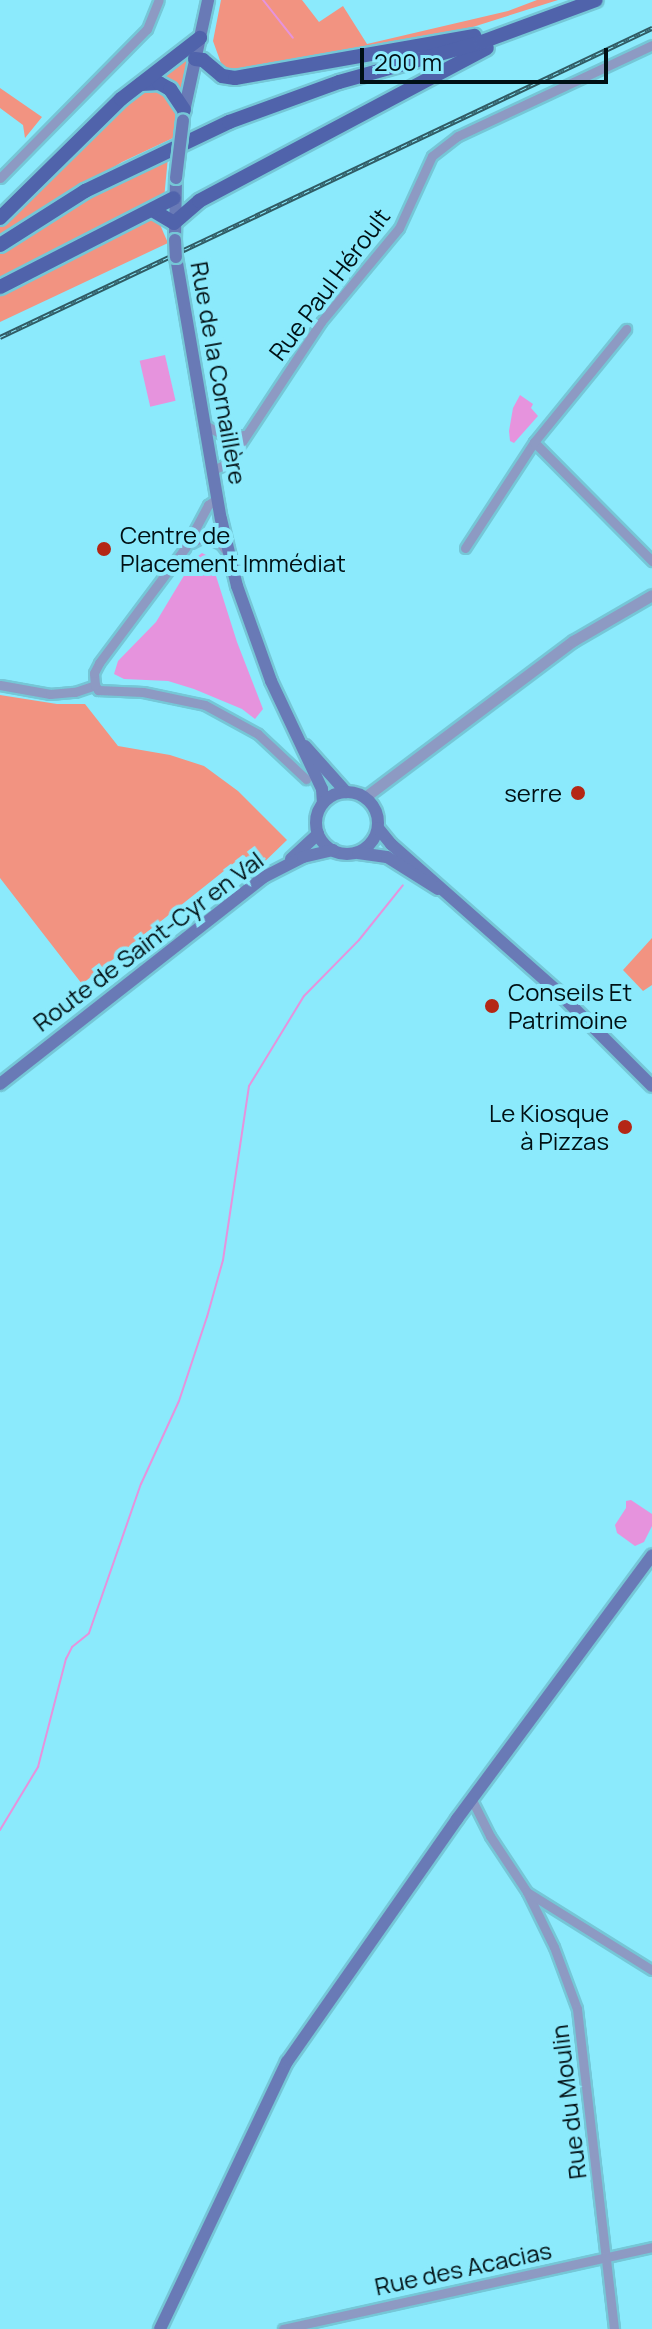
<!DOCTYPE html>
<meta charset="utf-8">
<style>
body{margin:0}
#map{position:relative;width:652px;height:2329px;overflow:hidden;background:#8beafc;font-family:Manrope,sans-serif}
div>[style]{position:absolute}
.green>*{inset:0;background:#f29381}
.water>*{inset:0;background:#e693dd;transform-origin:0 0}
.stream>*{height:2px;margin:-1px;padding:0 1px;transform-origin:1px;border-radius:1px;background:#e693dd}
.roads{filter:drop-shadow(2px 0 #75c7d7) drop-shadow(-2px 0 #75c7d7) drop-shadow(0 2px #75c7d7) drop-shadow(0 -2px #75c7d7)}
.minor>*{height:9px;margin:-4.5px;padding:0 4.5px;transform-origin:4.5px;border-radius:4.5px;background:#8d9ac3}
.tertiary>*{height:11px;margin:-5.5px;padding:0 5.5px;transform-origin:5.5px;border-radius:5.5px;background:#8d9ac3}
.secondary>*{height:12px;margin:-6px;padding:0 6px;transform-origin:6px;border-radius:6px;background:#697ab6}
.secondary>.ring{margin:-6px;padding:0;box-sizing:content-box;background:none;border:12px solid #697ab6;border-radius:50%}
.primary>*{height:14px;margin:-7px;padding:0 7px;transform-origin:7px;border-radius:7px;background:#5063ab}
.rail>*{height:5px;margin-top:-2.5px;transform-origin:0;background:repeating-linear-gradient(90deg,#8beafc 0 6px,#305b64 0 12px);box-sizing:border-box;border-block:2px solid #305b64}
.bridges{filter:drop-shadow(2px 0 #75c7d7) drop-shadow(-2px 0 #75c7d7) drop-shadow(0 2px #75c7d7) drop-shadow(0 -2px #75c7d7)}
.secondary-bridge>*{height:12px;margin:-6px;padding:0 6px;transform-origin:6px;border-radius:6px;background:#697ab6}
.dots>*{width:22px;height:22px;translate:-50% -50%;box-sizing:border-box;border:4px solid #8beafc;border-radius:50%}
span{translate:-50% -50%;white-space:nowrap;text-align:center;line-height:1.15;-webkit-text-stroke:8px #8beafc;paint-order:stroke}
.street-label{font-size:24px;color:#001014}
.poi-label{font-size:24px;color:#001014}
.left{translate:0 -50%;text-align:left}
.right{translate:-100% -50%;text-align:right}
.scale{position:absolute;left:360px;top:48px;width:248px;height:36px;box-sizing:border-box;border:4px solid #001014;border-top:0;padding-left:10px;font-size:24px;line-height:28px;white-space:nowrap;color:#001014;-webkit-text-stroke:6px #8beafc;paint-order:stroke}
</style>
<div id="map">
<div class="green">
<div style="clip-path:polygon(221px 0,302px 0,319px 22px,343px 6px,367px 44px,508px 11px,537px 0,558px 0,457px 32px,237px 71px,222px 66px,213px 41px)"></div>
<div style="clip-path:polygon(193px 47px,182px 95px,149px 78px)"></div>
<div style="clip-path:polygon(152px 87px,171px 94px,176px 111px,173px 138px,122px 162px,0 238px,0 222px,138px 91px)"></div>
<div style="clip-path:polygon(0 88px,42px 117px,25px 138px,23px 125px,0 108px)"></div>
<div style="clip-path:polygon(164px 157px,168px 157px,164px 199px,0 284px,0 251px,24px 234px)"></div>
<div style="clip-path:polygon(146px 218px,158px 220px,168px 243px,0 322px,0 292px)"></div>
<div style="clip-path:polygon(0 695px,57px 704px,85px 704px,118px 746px,170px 755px,204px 766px,238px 791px,287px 840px,257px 869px,244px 855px,82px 984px,0 878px)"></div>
<div style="clip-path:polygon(652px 938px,652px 985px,643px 991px,623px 970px)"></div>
</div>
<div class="water">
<div style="left:165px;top:355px;width:47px;height:26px;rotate:77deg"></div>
<div style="clip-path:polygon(520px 395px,533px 404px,531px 408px,538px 416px,514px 443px,510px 441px,509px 431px,513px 408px)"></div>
<div style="clip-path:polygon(202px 553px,210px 557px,237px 642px,263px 709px,255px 719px,242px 709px,194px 689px,168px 681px,124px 679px,114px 674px,118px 661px,156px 622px,194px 559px)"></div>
<div style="clip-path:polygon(631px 1500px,652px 1514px,652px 1526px,644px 1542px,635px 1546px,617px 1533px,615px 1525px,626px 1508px,626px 1501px)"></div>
</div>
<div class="stream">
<div style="left:263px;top:0;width:48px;rotate:51.7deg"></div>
<div style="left:0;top:1830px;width:74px;rotate:-58.9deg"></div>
<div style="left:38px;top:1767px;width:112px;rotate:-75.5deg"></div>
<div style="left:66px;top:1659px;width:13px;rotate:-63deg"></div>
<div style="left:72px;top:1647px;width:22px;rotate:-39deg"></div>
<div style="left:89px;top:1633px;width:158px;rotate:-70.8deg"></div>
<div style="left:141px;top:1484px;width:91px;rotate:-65.4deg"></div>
<div style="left:179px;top:1401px;width:89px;rotate:-71.6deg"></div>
<div style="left:207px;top:1317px;width:59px;rotate:-74.3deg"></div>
<div style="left:223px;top:1260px;width:176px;rotate:-81.5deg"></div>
<div style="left:249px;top:1086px;width:105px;rotate:-58.6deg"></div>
<div style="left:304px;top:996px;width:78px;rotate:-45.5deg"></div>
<div style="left:359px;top:940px;width:70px;rotate:-51.3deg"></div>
</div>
<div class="roads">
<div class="minor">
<div style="left:0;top:178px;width:209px;rotate:-45.4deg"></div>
<div style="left:147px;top:29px;width:31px;rotate:-68deg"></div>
<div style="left:205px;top:425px;width:26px;rotate:29deg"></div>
<div style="left:228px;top:438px;width:16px;rotate:-11deg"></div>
<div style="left:534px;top:442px;width:168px;rotate:45.2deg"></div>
<div style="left:213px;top:470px;width:17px;rotate:-25deg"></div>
<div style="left:228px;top:463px;width:169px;rotate:-56.6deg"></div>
<div style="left:321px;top:322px;width:122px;rotate:-50.3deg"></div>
<div style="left:399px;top:228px;width:79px;rotate:-65.4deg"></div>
<div style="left:432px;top:156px;width:33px;rotate:-38deg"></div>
<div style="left:458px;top:136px;width:214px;rotate:-25.1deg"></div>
<div style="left:191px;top:543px;width:16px;rotate:-27deg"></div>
<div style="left:205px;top:536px;width:18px;rotate:27deg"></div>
<div style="left:221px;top:544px;width:10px;rotate:53deg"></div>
<div style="left:465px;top:548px;width:126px;rotate:-56.9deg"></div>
<div style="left:534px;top:442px;width:146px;rotate:-50.8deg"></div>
<div style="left:0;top:685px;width:51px;rotate:10.2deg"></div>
<div style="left:50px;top:694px;width:25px;rotate:-5deg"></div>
<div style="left:75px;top:692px;width:21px;rotate:-19deg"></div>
<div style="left:95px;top:685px;width:6px;rotate:59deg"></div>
<div style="left:98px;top:690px;width:45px;rotate:2.5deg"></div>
<div style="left:143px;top:692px;width:63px;rotate:11.8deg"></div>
<div style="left:205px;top:705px;width:60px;rotate:28.7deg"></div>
<div style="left:258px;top:734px;width:66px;rotate:43.2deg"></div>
<div style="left:95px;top:685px;width:12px;rotate:-95deg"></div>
<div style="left:94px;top:673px;width:11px;rotate:-63deg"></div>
<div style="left:99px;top:663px;width:144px;rotate:-53.2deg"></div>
<div style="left:185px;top:548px;width:49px;rotate:-61.9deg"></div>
<div style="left:208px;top:505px;width:12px;rotate:-35deg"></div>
<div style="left:472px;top:1800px;width:40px;rotate:63.4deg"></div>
<div style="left:490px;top:1836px;width:67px;rotate:56.5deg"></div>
<div style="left:527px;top:1892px;width:61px;rotate:63.9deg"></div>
<div style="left:554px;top:1947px;width:66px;rotate:69.6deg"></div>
<div style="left:577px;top:2009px;width:322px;rotate:83.4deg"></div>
<div style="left:527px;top:1892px;width:147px;rotate:32deg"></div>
<div style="left:283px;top:2329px;width:378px;rotate:-12.5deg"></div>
</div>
<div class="tertiary">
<div style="left:365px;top:797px;width:260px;rotate:-36.9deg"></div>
<div style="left:573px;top:641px;width:91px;rotate:-30.2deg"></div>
</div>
<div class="secondary">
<div style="left:183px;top:116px;width:119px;rotate:-77.8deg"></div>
<div style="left:175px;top:240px;width:62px;rotate:-89.1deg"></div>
<div style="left:176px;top:257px;width:266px;rotate:80.3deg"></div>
<div style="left:221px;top:519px;width:69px;rotate:76.6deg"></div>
<div style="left:237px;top:586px;width:101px;rotate:70.3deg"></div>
<div style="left:271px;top:681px;width:119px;rotate:64.7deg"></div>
<div style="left:322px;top:789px;width:14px;rotate:86deg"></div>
<div style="left:305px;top:746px;width:62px;rotate:48.3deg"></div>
<div class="ring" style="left:316px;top:792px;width:50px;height:50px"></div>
<div style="left:378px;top:828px;width:21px;rotate:51deg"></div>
<div style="left:391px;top:844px;width:222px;rotate:41.5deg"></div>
<div style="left:557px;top:991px;width:134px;rotate:45deg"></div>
<div style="left:358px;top:853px;width:29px;rotate:8deg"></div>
<div style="left:387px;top:857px;width:60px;rotate:32.1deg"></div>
<div style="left:291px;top:859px;width:37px;rotate:-43deg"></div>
<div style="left:0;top:1084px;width:335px;rotate:-38.1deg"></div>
<div style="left:264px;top:877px;width:44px;rotate:-27.1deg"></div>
<div style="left:303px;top:857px;width:31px;rotate:-13deg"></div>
<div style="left:160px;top:2329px;width:296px;rotate:-64.6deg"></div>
<div style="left:287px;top:2062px;width:297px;rotate:-55deg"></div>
<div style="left:457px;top:1819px;width:328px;rotate:-53.5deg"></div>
</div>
<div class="primary">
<div style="left:195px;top:59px;width:8px;rotate:7deg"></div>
<div style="left:203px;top:60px;width:25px;rotate:40deg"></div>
<div style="left:222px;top:76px;width:13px;rotate:9deg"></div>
<div style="left:235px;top:78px;width:243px;rotate:-10deg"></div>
<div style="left:141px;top:84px;width:18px;rotate:-3deg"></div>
<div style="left:159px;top:83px;width:13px;rotate:29deg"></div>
<div style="left:170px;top:89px;width:25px;rotate:56deg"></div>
<div style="left:154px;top:211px;width:23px;rotate:31deg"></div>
<div style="left:174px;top:223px;width:33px;rotate:-41deg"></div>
<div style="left:199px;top:201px;width:326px;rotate:-28deg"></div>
<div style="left:0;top:218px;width:170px;rotate:-44.5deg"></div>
<div style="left:121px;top:99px;width:100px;rotate:-37.7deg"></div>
<div style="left:0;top:245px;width:101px;rotate:-32.4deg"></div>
<div style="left:85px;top:191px;width:160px;rotate:-25.6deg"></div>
<div style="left:229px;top:122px;width:117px;rotate:-20deg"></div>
<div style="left:339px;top:82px;width:148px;rotate:-15.6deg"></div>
<div style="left:482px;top:42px;width:121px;rotate:-20.2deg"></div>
<div style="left:0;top:287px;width:195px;rotate:-27.1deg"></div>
</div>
</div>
<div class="rail">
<div style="left:0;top:337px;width:722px;rotate:-25.36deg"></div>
</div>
<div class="bridges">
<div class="secondary-bridge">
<div style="left:176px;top:178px;width:58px;rotate:-83.1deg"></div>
<div style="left:175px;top:240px;width:17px;rotate:87deg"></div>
</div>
</div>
<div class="dots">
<div style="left:104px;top:549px;background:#b42715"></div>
<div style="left:578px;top:793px;background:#b42715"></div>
<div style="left:492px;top:1006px;background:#b42715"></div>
<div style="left:625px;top:1127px;background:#b42715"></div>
</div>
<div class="street-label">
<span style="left:329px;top:284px;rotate:-53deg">Rue Paul Héroult</span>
<span style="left:219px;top:373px;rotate:80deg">Rue de la Cornaillère</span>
<span style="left:148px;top:941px;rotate:-37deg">Route de Saint-Cyr en Val</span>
<span style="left:568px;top:2102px;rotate:-97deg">Rue du Moulin</span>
<span style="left:463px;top:2268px;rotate:-12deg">Rue des Acacias</span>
</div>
<div class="poi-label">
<span class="left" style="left:120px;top:549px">Centre de<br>Placement Immédiat</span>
<span class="right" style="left:562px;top:793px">serre</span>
<span class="left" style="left:508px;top:1006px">Conseils Et<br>Patrimoine</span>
<span class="right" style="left:609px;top:1127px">Le Kiosque<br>à Pizzas</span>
</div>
<div class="scale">200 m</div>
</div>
